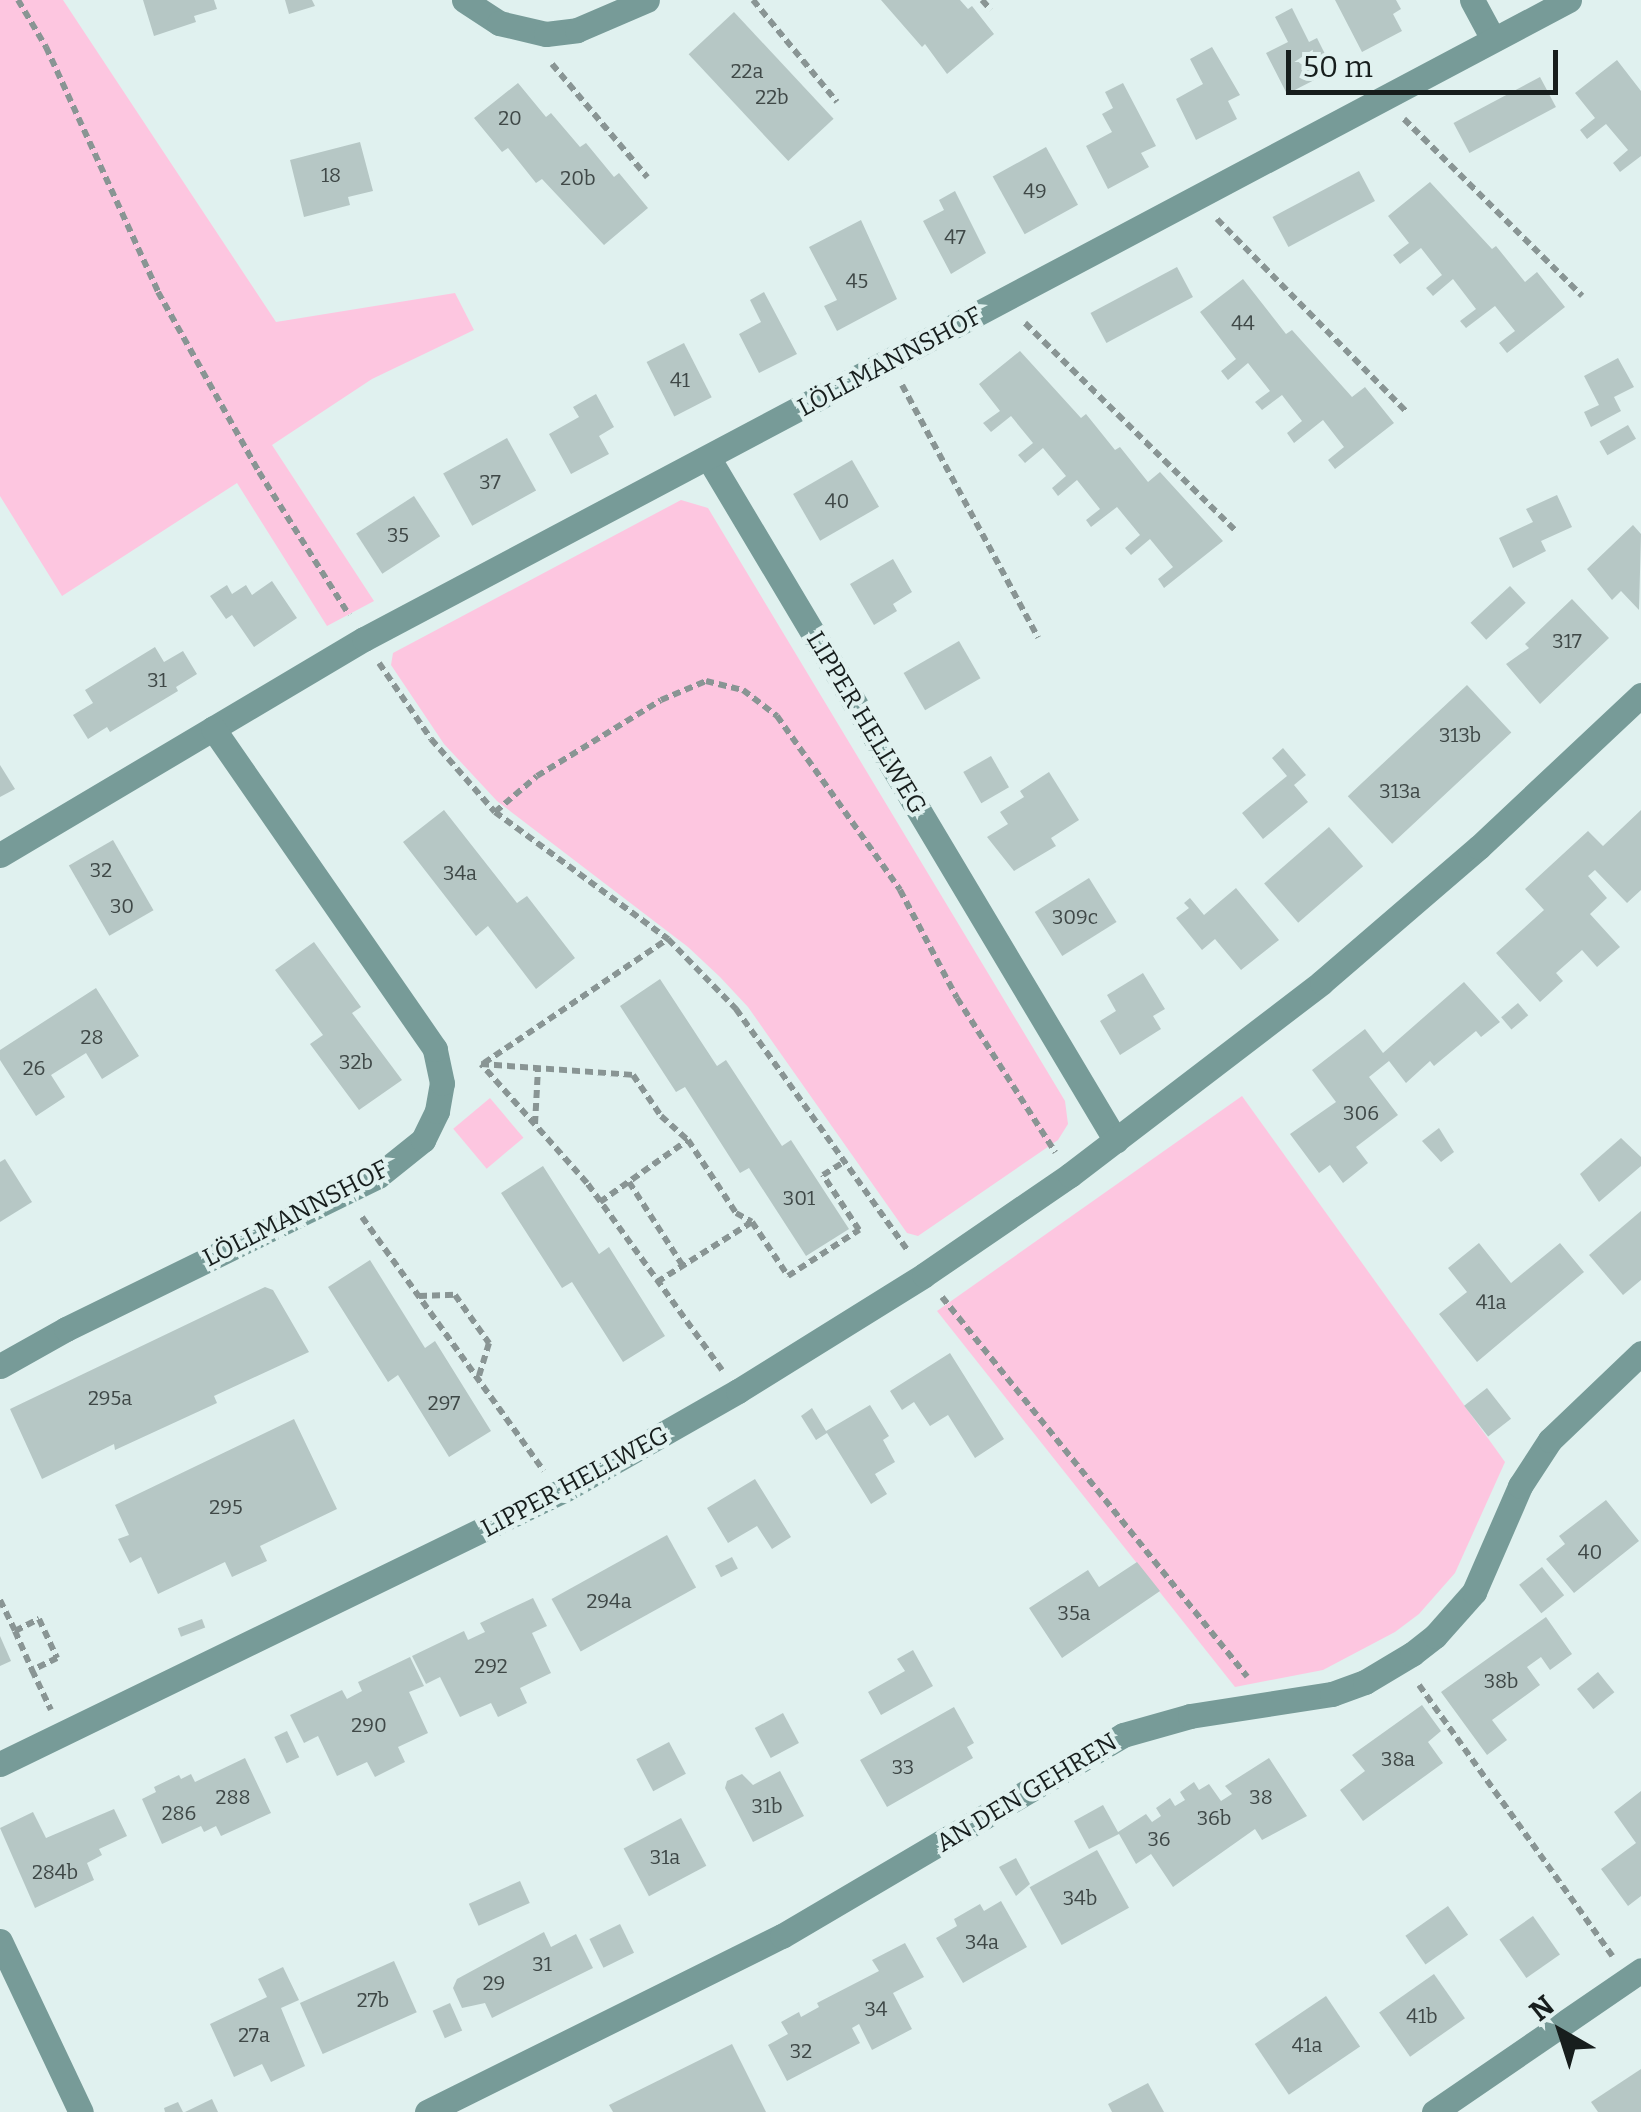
<!DOCTYPE html>
<meta charset="utf-8">
<style>
body{margin:0}
#map{position:relative;width:1641px;height:2112px;overflow:hidden;background:#e0f1ef;font-family:Bitter,serif}
div>[style]{position:absolute}
.green>*{inset:0;background:#fdc6e0;transform-origin:0 0}
.building>*{inset:0;background:#b6c7c5;transform-origin:0 0}
.path>*{height:6px;margin-top:-3px;transform-origin:0;background:repeating-linear-gradient(90deg,#899594 0 8px,transparent 0 13px)}
.minor>*{height:25px;margin:-12.5px;padding:0 12.5px;transform-origin:12.5px;border-radius:12.5px;background:#779b98}
span{translate:-50% -50%;white-space:nowrap;text-align:center;line-height:1.15;-webkit-text-stroke:8px #e0f1ef;paint-order:stroke}
.number-label{font-size:20px;color:#3f4847}
.number-label span{-webkit-text-stroke-width:0}
.street-label{font-size:25px;color:#171e1d}
.north{position:absolute;left:1511px;top:1982px;width:100px;height:100px;-webkit-text-stroke:8px #e0f1ef;paint-order:stroke;rotate:321deg;font-size:28px;font-weight:700;line-height:40px;text-align:center;color:#171e1d}
.north::after{content:'';display:block;margin:auto;width:35px;height:45px;background:#171e1d;clip-path:polygon(50% 0,100% 100%,50% 72%,0 100%)}
.scale{position:absolute;left:1286px;top:50px;width:272px;height:45px;box-sizing:border-box;border:5px solid #171e1d;border-top:0;padding-left:12px;font-size:30px;line-height:35px;white-space:nowrap;color:#171e1d;-webkit-text-stroke:8px #e0f1ef;paint-order:stroke}
</style>
<div id="map">
<div class="green">
<div style="clip-path:polygon(0 0,63px 0,276px 322px,455px 293px,474px 330px,372px 379px,272px 445px,374px 601px,327px 626px,237px 483px,62px 596px,0 496px)"></div>
<div style="clip-path:polygon(681px 500px,708px 508px,1065px 1101px,1068px 1124px,1058px 1140px,918px 1236px,907px 1233px,748px 1007px,720px 977px,688px 947px,497px 801px,444px 744px,391px 665px,393px 653px)"></div>
<div style="clip-path:polygon(1242px 1096px,1505px 1462px,1455px 1573px,1419px 1614px,1395px 1632px,1323px 1670px,1235px 1687px,937px 1311px)"></div>
<div style="left:490px;top:1098px;width:52px;height:48px;rotate:50deg"></div>
</div>
<div class="building">
<div style="clip-path:polygon(143px 0,214px 0,217px 9px,194px 16px,196px 22px,154px 36px)"></div>
<div style="clip-path:polygon(285px 0,312px 0,315px 6px,289px 14px)"></div>
<div style="clip-path:polygon(881px 0,960px 0,968px 9px,972px 6px,994px 34px,947px 74px,925px 44px,922px 47px)"></div>
<div style="clip-path:polygon(1335px 0,1396px 0,1401px 9px,1393px 14px,1402px 31px,1362px 52px)"></div>
<div style="clip-path:polygon(1292px 8px,1309px 42px,1317px 38px,1325px 54px,1317px 58px,1326px 74px,1287px 94px,1266px 53px,1288px 42px,1275px 17px)"></div>
<div style="left:734px;top:12px;width:146px;height:62px;rotate:47deg"></div>
<div style="clip-path:polygon(1212px 47px,1240px 95px,1228px 101px,1237px 119px,1196px 140px,1176px 99px,1203px 84px,1190px 59px)"></div>
<div style="clip-path:polygon(1617px 60px,1641px 91px,1641px 156px,1620px 172px,1613px 163px,1628px 150px,1606px 124px,1587px 139px,1580px 130px,1595px 118px,1575px 93px)"></div>
<div style="left:1540px;top:77px;width:34px;height:98px;rotate:62deg"></div>
<div style="clip-path:polygon(518px 83px,546px 117px,551px 113px,580px 147px,586px 143px,614px 177px,619px 173px,648px 208px,604px 245px,542px 179px,536px 183px,508px 148px,502px 152px,474px 118px)"></div>
<div style="clip-path:polygon(1123px 83px,1156px 146px,1141px 153px,1149px 167px,1108px 189px,1086px 146px,1112px 132px,1102px 114px,1113px 108px,1105px 92px)"></div>
<div style="clip-path:polygon(360px 142px,373px 191px,348px 197px,350px 205px,304px 217px,290px 160px)"></div>
<div style="left:1046px;top:147px;width:66px;height:61px;rotate:61deg"></div>
<div style="left:1359px;top:171px;width:34px;height:98px;rotate:62deg"></div>
<div style="clip-path:polygon(1430px 182px,1492px 249px,1496px 246px,1525px 282px,1537px 272px,1565px 307px,1507px 353px,1499px 343px,1515px 331px,1495px 306px,1466px 328px,1460px 321px,1476px 309px,1453px 279px,1433px 296px,1426px 288px,1442px 275px,1421px 248px,1400px 264px,1393px 255px,1409px 243px,1388px 216px)"></div>
<div style="clip-path:polygon(955px 191px,986px 253px,951px 274px,923px 221px,944px 210px,939px 200px)"></div>
<div style="clip-path:polygon(861px 220px,897px 299px,837px 331px,824px 306px,837px 300px,809px 247px)"></div>
<div style="left:1177px;top:267px;width:34px;height:98px;rotate:62deg"></div>
<div style="clip-path:polygon(1243px 279px,1286px 334px,1292px 330px,1352px 397px,1365px 387px,1394px 423px,1335px 469px,1328px 460px,1344px 447px,1323px 420px,1294px 443px,1287px 433px,1302px 421px,1282px 395px,1262px 410px,1255px 402px,1270px 391px,1248px 363px,1228px 380px,1221px 371px,1236px 359px,1200px 312px)"></div>
<div style="clip-path:polygon(764px 292px,797px 354px,759px 373px,739px 334px,761px 322px,750px 300px)"></div>
<div style="left:684px;top:343px;width:61px;height:42px;rotate:63deg"></div>
<div style="clip-path:polygon(1020px 351px,1081px 418px,1086px 414px,1115px 450px,1120px 447px,1148px 482px,1160px 472px,1223px 541px,1164px 588px,1158px 579px,1173px 567px,1150px 539px,1131px 555px,1125px 548px,1140px 535px,1117px 507px,1091px 527px,1086px 520px,1100px 509px,1077px 480px,1058px 496px,1052px 488px,1066px 476px,1043px 448px,1025px 463px,1018px 455px,1033px 443px,1011px 416px,991px 432px,983px 423px,1000px 411px,979px 384px)"></div>
<div style="clip-path:polygon(1618px 358px,1634px 387px,1614px 397px,1621px 411px,1591px 427px,1584px 412px,1599px 405px,1584px 376px)"></div>
<div style="clip-path:polygon(596px 394px,614px 427px,599px 436px,609px 454px,571px 474px,549px 434px,579px 417px,573px 407px)"></div>
<div style="left:1628px;top:425px;width:16px;height:33px;rotate:60deg"></div>
<div style="left:507px;top:438px;width:60px;height:73px;rotate:61deg"></div>
<div style="left:852px;top:460px;width:54px;height:68px;rotate:60deg"></div>
<div style="clip-path:polygon(1557px 495px,1572px 527px,1541px 541px,1546px 551px,1513px 568px,1499px 538px,1533px 522px,1526px 509px)"></div>
<div style="left:414px;top:496px;width:48px;height:69px;rotate:57deg"></div>
<div style="clip-path:polygon(1633px 525px,1641px 534px,1639px 610px,1621px 591px,1612px 600px,1587px 569px)"></div>
<div style="clip-path:polygon(893px 559px,912px 592px,893px 604px,897px 611px,874px 625px,850px 584px)"></div>
<div style="clip-path:polygon(272px 581px,297px 618px,254px 647px,232px 615px,226px 619px,210px 596px,227px 585px,232px 594px,246px 585px,252px 595px)"></div>
<div style="left:1510px;top:586px;width:23px;height:54px;rotate:47deg"></div>
<div style="clip-path:polygon(1572px 599px,1609px 638px,1540px 704px,1506px 664px,1529px 648px,1525px 644px)"></div>
<div style="left:959px;top:641px;width:43px;height:64px;rotate:60deg"></div>
<div style="clip-path:polygon(155px 647px,164px 662px,183px 651px,197px 674px,176px 687px,178px 691px,110px 732px,107px 727px,88px 739px,73px 715px,93px 703px,85px 690px)"></div>
<div style="left:1467px;top:685px;width:65px;height:163px;rotate:47deg"></div>
<div style="clip-path:polygon(1283px 748px,1306px 775px,1294px 785px,1308px 802px,1263px 839px,1242px 813px,1287px 776px,1272px 758px)"></div>
<div style="left:991px;top:756px;width:36px;height:32px;rotate:60deg"></div>
<div style="clip-path:polygon(0 765px,15px 789px,0 797px)"></div>
<div style="clip-path:polygon(1049px 772px,1079px 820px,1051px 838px,1056px 846px,1014px 871px,987px 837px,1008px 824px,1000px 812px,1024px 797px,1020px 791px)"></div>
<div style="clip-path:polygon(444px 810px,517px 903px,527px 896px,575px 958px,536px 989px,488px 926px,476px 936px,403px 842px)"></div>
<div style="clip-path:polygon(1641px 810px,1641px 890px,1627px 903px,1595px 870px,1588px 876px,1607px 898px,1590px 914px,1620px 947px,1597px 967px,1582px 950px,1556px 973px,1563px 981px,1540px 1002px,1496px 953px,1544px 910px,1525px 889px,1588px 831px,1603px 846px)"></div>
<div style="left:1329px;top:827px;width:52px;height:86px;rotate:49deg"></div>
<div style="left:113px;top:840px;width:81px;height:51px;rotate:60deg"></div>
<div style="left:1089px;top:878px;width:52px;height:64px;rotate:58deg"></div>
<div style="clip-path:polygon(1236px 888px,1279px 940px,1241px 970px,1215px 939px,1202px 950px,1176px 918px,1189px 908px,1184px 903px,1190px 898px,1204px 915px)"></div>
<div style="clip-path:polygon(314px 942px,361px 1007px,352px 1013px,402px 1080px,359px 1110px,310px 1044px,323px 1035px,275px 970px)"></div>
<div style="clip-path:polygon(1143px 973px,1165px 1009px,1153px 1016px,1161px 1029px,1120px 1055px,1100px 1021px,1116px 1011px,1107px 995px)"></div>
<div style="clip-path:polygon(660px 979px,717px 1066px,726px 1060px,782px 1146px,791px 1140px,849px 1229px,806px 1256px,749px 1168px,740px 1173px,685px 1087px,676px 1092px,620px 1006px)"></div>
<div style="clip-path:polygon(1464px 982px,1500px 1022px,1481px 1037px,1476px 1031px,1434px 1066px,1430px 1061px,1406px 1083px,1389px 1061px,1369px 1077px,1398px 1115px,1356px 1147px,1368px 1163px,1343px 1183px,1330px 1165px,1319px 1173px,1290px 1134px,1336px 1102px,1312px 1070px,1365px 1029px,1383px 1053px)"></div>
<div style="clip-path:polygon(96px 988px,139px 1056px,102px 1079px,86px 1053px,51px 1075px,65px 1097px,36px 1116px,0 1060px,0 1050px)"></div>
<div style="left:1518px;top:1003px;width:16px;height:22px;rotate:50deg"></div>
<div style="clip-path:polygon(1439px 1128px,1454px 1152px,1441px 1162px,1422px 1141px)"></div>
<div style="clip-path:polygon(1621px 1138px,1641px 1157px,1641px 1166px,1599px 1202px,1580px 1174px)"></div>
<div style="clip-path:polygon(5px 1159px,32px 1202px,0 1222px,0 1162px)"></div>
<div style="clip-path:polygon(543px 1166px,599px 1254px,609px 1247px,665px 1336px,623px 1362px,572px 1282px,562px 1288px,501px 1193px)"></div>
<div style="clip-path:polygon(1641px 1211px,1641px 1280px,1623px 1295px,1589px 1255px)"></div>
<div style="clip-path:polygon(1479px 1243px,1511px 1283px,1560px 1243px,1584px 1272px,1477px 1362px,1439px 1314px,1467px 1292px,1448px 1268px)"></div>
<div style="clip-path:polygon(370px 1260px,425px 1348px,435px 1341px,491px 1431px,449px 1457px,398px 1375px,388px 1382px,328px 1287px)"></div>
<div style="clip-path:polygon(265px 1287px,273px 1290px,309px 1352px,214px 1396px,217px 1403px,115px 1450px,114px 1444px,42px 1479px,10px 1409px)"></div>
<div style="clip-path:polygon(950px 1353px,1004px 1439px,975px 1458px,948px 1415px,930px 1426px,914px 1402px,902px 1410px,890px 1391px)"></div>
<div style="left:1487px;top:1388px;width:39px;height:29px;rotate:52deg"></div>
<div style="clip-path:polygon(870px 1405px,889px 1436px,883px 1440px,895px 1462px,875px 1474px,887px 1494px,871px 1504px,827px 1433px,816px 1440px,801px 1416px,812px 1408px,826px 1431px)"></div>
<div style="clip-path:polygon(294px 1419px,337px 1509px,260px 1546px,267px 1561px,232px 1577px,225px 1562px,158px 1594px,141px 1557px,130px 1563px,118px 1539px,129px 1535px,115px 1505px)"></div>
<div style="clip-path:polygon(755px 1479px,791px 1537px,772px 1549px,757px 1526px,728px 1543px,707px 1508px)"></div>
<div style="clip-path:polygon(1606px 1500px,1639px 1541px,1574px 1593px,1546px 1559px,1565px 1544px,1559px 1536px)"></div>
<div style="left:667px;top:1535px;width:60px;height:132px;rotate:61deg"></div>
<div style="left:732px;top:1557px;width:13px;height:19px;rotate:63deg"></div>
<div style="clip-path:polygon(1137px 1562px,1160px 1591px,1062px 1658px,1029px 1608px,1088px 1570px,1099px 1587px)"></div>
<div style="left:1542px;top:1567px;width:36px;height:29px;rotate:52deg"></div>
<div style="clip-path:polygon(533px 1598px,547px 1626px,532px 1633px,551px 1673px,520px 1688px,527px 1703px,498px 1717px,491px 1703px,460px 1717px,440px 1677px,426px 1684px,412px 1656px,464px 1631px,468px 1640px,485px 1632px,480px 1623px)"></div>
<div style="clip-path:polygon(1546px 1617px,1572px 1654px,1550px 1670px,1541px 1657px,1527px 1667px,1540px 1685px,1492px 1720px,1507px 1740px,1487px 1755px,1441px 1692px)"></div>
<div style="left:202px;top:1619px;width:9px;height:26px;rotate:69deg"></div>
<div style="clip-path:polygon(0 1636px,11px 1661px,0 1666px)"></div>
<div style="clip-path:polygon(913px 1650px,933px 1686px,881px 1715px,868px 1692px,905px 1671px,897px 1659px)"></div>
<div style="clip-path:polygon(410px 1657px,424px 1686px,409px 1692px,428px 1733px,398px 1747px,405px 1762px,375px 1777px,367px 1762px,337px 1776px,318px 1736px,304px 1743px,290px 1715px,342px 1690px,347px 1699px,362px 1691px,358px 1682px)"></div>
<div style="left:1598px;top:1672px;width:26px;height:27px;rotate:51deg"></div>
<div style="clip-path:polygon(1422px 1705px,1441px 1731px,1428px 1742px,1443px 1763px,1363px 1821px,1340px 1790px,1365px 1771px,1352px 1755px)"></div>
<div style="clip-path:polygon(954px 1707px,974px 1743px,967px 1747px,973px 1758px,887px 1807px,860px 1760px)"></div>
<div style="left:783px;top:1713px;width:34px;height:32px;rotate:62deg"></div>
<div style="left:287px;top:1731px;width:29px;height:14px;rotate:65deg"></div>
<div style="left:669px;top:1742px;width:36px;height:37px;rotate:62deg"></div>
<div style="clip-path:polygon(245px 1758px,271px 1813px,221px 1836px,216px 1826px,204px 1832px,201px 1826px,162px 1844px,142px 1799px,156px 1792px,154px 1787px,179px 1775px,181px 1779px,191px 1774px,195px 1782px)"></div>
<div style="clip-path:polygon(1269px 1758px,1307px 1816px,1262px 1840px,1255px 1829px,1173px 1887px,1151px 1854px,1136px 1864px,1119px 1834px,1089px 1849px,1074px 1821px,1103px 1805px,1118px 1832px,1146px 1814px,1152px 1822px,1161px 1816px,1156px 1808px,1170px 1798px,1175px 1806px,1185px 1800px,1180px 1792px,1194px 1782px,1199px 1790px,1209px 1784px,1221px 1801px,1232px 1794px,1225px 1786px)"></div>
<div style="clip-path:polygon(780px 1771px,804px 1816px,753px 1842px,725px 1788px,727px 1781px,742px 1774px,753px 1785px)"></div>
<div style="clip-path:polygon(1641px 1791px,1641px 1896px,1628px 1906px,1601px 1869px,1636px 1843px,1614px 1812px)"></div>
<div style="clip-path:polygon(114px 1809px,127px 1836px,99px 1849px,102px 1855px,87px 1863px,94px 1880px,35px 1908px,0 1828px,33px 1812px,46px 1838px)"></div>
<div style="left:681px;top:1818px;width:54px;height:65px;rotate:62deg"></div>
<div style="left:1097px;top:1850px;width:66px;height:77px;rotate:61deg"></div>
<div style="clip-path:polygon(1016px 1858px,1030px 1884px,1016px 1896px,999px 1867px)"></div>
<div style="left:520px;top:1881px;width:24px;height:56px;rotate:66deg"></div>
<div style="clip-path:polygon(1001px 1901px,1027px 1947px,963px 1983px,936px 1938px,957px 1926px,954px 1919px,980px 1904px,984px 1911px)"></div>
<div style="left:1448px;top:1906px;width:35px;height:52px;rotate:55deg"></div>
<div style="left:1533px;top:1916px;width:47px;height:41px;rotate:55deg"></div>
<div style="left:620px;top:1924px;width:32px;height:34px;rotate:64deg"></div>
<div style="clip-path:polygon(544px 1932px,551px 1947px,576px 1934px,593px 1968px,492px 2018px,485px 2003px,462px 2008px,453px 1988px,457px 1979px)"></div>
<div style="clip-path:polygon(905px 1943px,924px 1977px,893px 1993px,912px 2029px,872px 2050px,859px 2024px,852px 2028px,860px 2043px,787px 2081px,768px 2045px,788px 2034px,781px 2022px,799px 2012px,801px 2017px,819px 2007px,817px 2003px,879px 1971px,872px 1960px)"></div>
<div style="left:394px;top:1961px;width:56px;height:103px;rotate:66deg"></div>
<div style="clip-path:polygon(283px 1967px,299px 2000px,281px 2008px,305px 2066px,271px 2082px,262px 2064px,234px 2077px,210px 2024px,267px 1997px,258px 1979px)"></div>
<div style="left:1434px;top:1974px;width:54px;height:67px;rotate:55deg"></div>
<div style="left:1326px;top:1996px;width:61px;height:86px;rotate:56deg"></div>
<div style="left:450px;top:2003px;width:30px;height:19px;rotate:66deg"></div>
<div style="clip-path:polygon(732px 2044px,766px 2112px,613px 2112px,609px 2105px)"></div>
<div style="clip-path:polygon(1641px 2069px,1641px 2112px,1598px 2112px,1591px 2102px)"></div>
<div style="clip-path:polygon(1148px 2083px,1164px 2112px,1112px 2112px,1108px 2104px)"></div>
<div style="clip-path:polygon(212px 2099px,218px 2112px,185px 2112px)"></div>
<div style="clip-path:polygon(178px 2102px,183px 2112px,165px 2112px,164px 2108px)"></div>
</div>
<div class="path">
<div style="left:18px;top:0;width:55px;rotate:59.2deg"></div>
<div style="left:46px;top:47px;width:269px;rotate:65.4deg"></div>
<div style="left:158px;top:292px;width:206px;rotate:60.7deg"></div>
<div style="left:259px;top:472px;width:169px;rotate:57.8deg"></div>
<div style="left:753px;top:0;width:132px;rotate:50.5deg"></div>
<div style="left:982px;top:0;width:13px;rotate:48deg"></div>
<div style="left:552px;top:64px;width:148px;rotate:49.9deg"></div>
<div style="left:1404px;top:119px;width:251px;rotate:44.8deg"></div>
<div style="left:1217px;top:219px;width:269px;rotate:45.5deg"></div>
<div style="left:1025px;top:323px;width:295px;rotate:44.6deg"></div>
<div style="left:902px;top:385px;width:287px;rotate:61.7deg"></div>
<div style="left:379px;top:663px;width:92px;rotate:55.6deg"></div>
<div style="left:431px;top:739px;width:97px;rotate:48.8deg"></div>
<div style="left:495px;top:812px;width:215px;rotate:36.3deg"></div>
<div style="left:668px;top:939px;width:98px;rotate:45.8deg"></div>
<div style="left:736px;top:1009px;width:297px;rotate:54.6deg"></div>
<div style="left:495px;top:812px;width:55px;rotate:-40.6deg"></div>
<div style="left:537px;top:776px;width:145px;rotate:-31.5deg"></div>
<div style="left:661px;top:700px;width:49px;rotate:-22.9deg"></div>
<div style="left:706px;top:681px;width:38px;rotate:14deg"></div>
<div style="left:743px;top:690px;width:43px;rotate:37.4deg"></div>
<div style="left:777px;top:716px;width:213px;rotate:54.7deg"></div>
<div style="left:900px;top:890px;width:122px;rotate:62.2deg"></div>
<div style="left:957px;top:998px;width:183px;rotate:57.5deg"></div>
<div style="left:484px;top:1063px;width:222px;rotate:-34deg"></div>
<div style="left:535px;top:1124px;width:56px;rotate:-86.9deg"></div>
<div style="left:629px;top:1182px;width:100px;rotate:57.3deg"></div>
<div style="left:600px;top:1202px;width:108px;rotate:-35.2deg"></div>
<div style="left:362px;top:1217px;width:312px;rotate:54.4deg"></div>
<div style="left:657px;top:1282px;width:112px;rotate:-32.3deg"></div>
<div style="left:419px;top:1296px;width:36px;rotate:-2deg"></div>
<div style="left:455px;top:1295px;width:59px;rotate:54.7deg"></div>
<div style="left:489px;top:1343px;width:34px;rotate:107deg"></div>
<div style="left:942px;top:1297px;width:487px;rotate:51.2deg"></div>
<div style="left:722px;top:1370px;width:231px;rotate:-125.8deg"></div>
<div style="left:587px;top:1183px;width:159px;rotate:-131.7deg"></div>
<div style="left:481px;top:1064px;width:152px;rotate:4.1deg"></div>
<div style="left:633px;top:1075px;width:50px;rotate:55.7deg"></div>
<div style="left:661px;top:1116px;width:36px;rotate:42deg"></div>
<div style="left:688px;top:1140px;width:87px;rotate:56.7deg"></div>
<div style="left:736px;top:1213px;width:18px;rotate:29deg"></div>
<div style="left:752px;top:1222px;width:65px;rotate:56.3deg"></div>
<div style="left:788px;top:1276px;width:85px;rotate:-32.9deg"></div>
<div style="left:859px;top:1230px;width:66px;rotate:-123.2deg"></div>
<div style="left:823px;top:1175px;width:26px;rotate:-32deg"></div>
<div style="left:0;top:1600px;width:34px;rotate:64deg"></div>
<div style="left:15px;top:1631px;width:27px;rotate:-27deg"></div>
<div style="left:39px;top:1619px;width:43px;rotate:65.2deg"></div>
<div style="left:57px;top:1658px;width:28px;rotate:154deg"></div>
<div style="left:32px;top:1670px;width:44px;rotate:64.6deg"></div>
<div style="left:15px;top:1631px;width:43px;rotate:66.4deg"></div>
<div style="left:1419px;top:1685px;width:333px;rotate:54.5deg"></div>
</div>
<div class="minor">
<div style="left:464px;top:0;width:42px;rotate:33.3deg"></div>
<div style="left:499px;top:23px;width:48px;rotate:13.2deg"></div>
<div style="left:546px;top:34px;width:31px;rotate:-7deg"></div>
<div style="left:577px;top:30px;width:76px;rotate:-23.2deg"></div>
<div style="left:1472px;top:0;width:44px;rotate:61.7deg"></div>
<div style="left:709px;top:459px;width:794px;rotate:59.17deg"></div>
<div style="left:0;top:855px;width:423px;rotate:-30.7deg"></div>
<div style="left:364px;top:639px;width:1364px;rotate:-27.94deg"></div>
<div style="left:0;top:1366px;width:76px;rotate:-29.3deg"></div>
<div style="left:66px;top:1329px;width:347px;rotate:-26.1deg"></div>
<div style="left:378px;top:1176px;width:58px;rotate:-38.7deg"></div>
<div style="left:423px;top:1140px;width:32px;rotate:-64deg"></div>
<div style="left:437px;top:1111px;width:28px;rotate:-80deg"></div>
<div style="left:442px;top:1083px;width:35px;rotate:-102deg"></div>
<div style="left:435px;top:1049px;width:390px;rotate:-124.7deg"></div>
<div style="left:0;top:1764px;width:632px;rotate:-25.92deg"></div>
<div style="left:568px;top:1488px;width:196px;rotate:-29.7deg"></div>
<div style="left:738px;top:1391px;width:219px;rotate:-31.9deg"></div>
<div style="left:924px;top:1275px;width:177px;rotate:-34.4deg"></div>
<div style="left:1070px;top:1175px;width:317px;rotate:-37.4deg"></div>
<div style="left:1322px;top:982px;width:207px;rotate:-40.7deg"></div>
<div style="left:1479px;top:847px;width:222px;rotate:-43.2deg"></div>
<div style="left:0;top:1941px;width:189px;rotate:64.7deg"></div>
<div style="left:427px;top:2112px;width:396px;rotate:-26.4deg"></div>
<div style="left:782px;top:1936px;width:396px;rotate:-30.5deg"></div>
<div style="left:1123px;top:1735px;width:70px;rotate:-15.8deg"></div>
<div style="left:1190px;top:1716px;width:144px;rotate:-8.8deg"></div>
<div style="left:1332px;top:1694px;width:35px;rotate:-20deg"></div>
<div style="left:1365px;top:1682px;width:55px;rotate:-30.8deg"></div>
<div style="left:1412px;top:1654px;width:29px;rotate:-38deg"></div>
<div style="left:1435px;top:1636px;width:59px;rotate:-48.4deg"></div>
<div style="left:1474px;top:1592px;width:116px;rotate:-66.5deg"></div>
<div style="left:1520px;top:1486px;width:55px;rotate:-56.9deg"></div>
<div style="left:1550px;top:1440px;width:126px;rotate:-43.7deg"></div>
<div style="left:1434px;top:2112px;width:251px;rotate:-34.4deg"></div>
</div>
<div class="number-label">
<span style="left:747px;top:71px">22a</span>
<span style="left:772px;top:97px">22b</span>
<span style="left:510px;top:118px">20</span>
<span style="left:331px;top:175px">18</span>
<span style="left:578px;top:178px">20b</span>
<span style="left:1035px;top:191px">49</span>
<span style="left:955px;top:237px">47</span>
<span style="left:857px;top:281px">45</span>
<span style="left:1243px;top:323px">44</span>
<span style="left:680px;top:380px">41</span>
<span style="left:490px;top:482px">37</span>
<span style="left:837px;top:501px">40</span>
<span style="left:398px;top:535px">35</span>
<span style="left:1567px;top:641px">317</span>
<span style="left:157px;top:680px">31</span>
<span style="left:1460px;top:735px">313b</span>
<span style="left:1400px;top:791px">313a</span>
<span style="left:101px;top:870px">32</span>
<span style="left:460px;top:873px">34a</span>
<span style="left:122px;top:906px">30</span>
<span style="left:1075px;top:917px">309c</span>
<span style="left:92px;top:1037px">28</span>
<span style="left:356px;top:1062px">32b</span>
<span style="left:34px;top:1068px">26</span>
<span style="left:1361px;top:1113px">306</span>
<span style="left:799px;top:1198px">301</span>
<span style="left:1491px;top:1302px">41a</span>
<span style="left:110px;top:1398px">295a</span>
<span style="left:444px;top:1403px">297</span>
<span style="left:226px;top:1507px">295</span>
<span style="left:1590px;top:1552px">40</span>
<span style="left:609px;top:1601px">294a</span>
<span style="left:1074px;top:1613px">35a</span>
<span style="left:491px;top:1666px">292</span>
<span style="left:1501px;top:1681px">38b</span>
<span style="left:369px;top:1725px">290</span>
<span style="left:1398px;top:1759px">38a</span>
<span style="left:903px;top:1767px">33</span>
<span style="left:233px;top:1797px">288</span>
<span style="left:1261px;top:1797px">38</span>
<span style="left:767px;top:1806px">31b</span>
<span style="left:179px;top:1813px">286</span>
<span style="left:1214px;top:1818px">36b</span>
<span style="left:1159px;top:1839px">36</span>
<span style="left:665px;top:1857px">31a</span>
<span style="left:55px;top:1872px">284b</span>
<span style="left:1080px;top:1898px">34b</span>
<span style="left:982px;top:1942px">34a</span>
<span style="left:542px;top:1964px">31</span>
<span style="left:494px;top:1983px">29</span>
<span style="left:373px;top:2000px">27b</span>
<span style="left:876px;top:2009px">34</span>
<span style="left:1422px;top:2016px">41b</span>
<span style="left:254px;top:2035px">27a</span>
<span style="left:1307px;top:2045px">41a</span>
<span style="left:801px;top:2051px">32</span>
</div>
<div class="street-label">
<span style="left:890px;top:362px;rotate:-28deg">LÖLLMANNSHOF</span>
<span style="left:866px;top:723px;rotate:59deg">LIPPER HELLWEG</span>
<span style="left:296px;top:1214px;rotate:-27deg">LÖLLMANNSHOF</span>
<span style="left:575px;top:1482px;rotate:-28deg">LIPPER HELLWEG</span>
<span style="left:1027px;top:1793px;rotate:-31deg">AN DEN GEHREN</span>
</div>
<div class="north">N</div>
<div class="scale">50 m</div>
</div>
